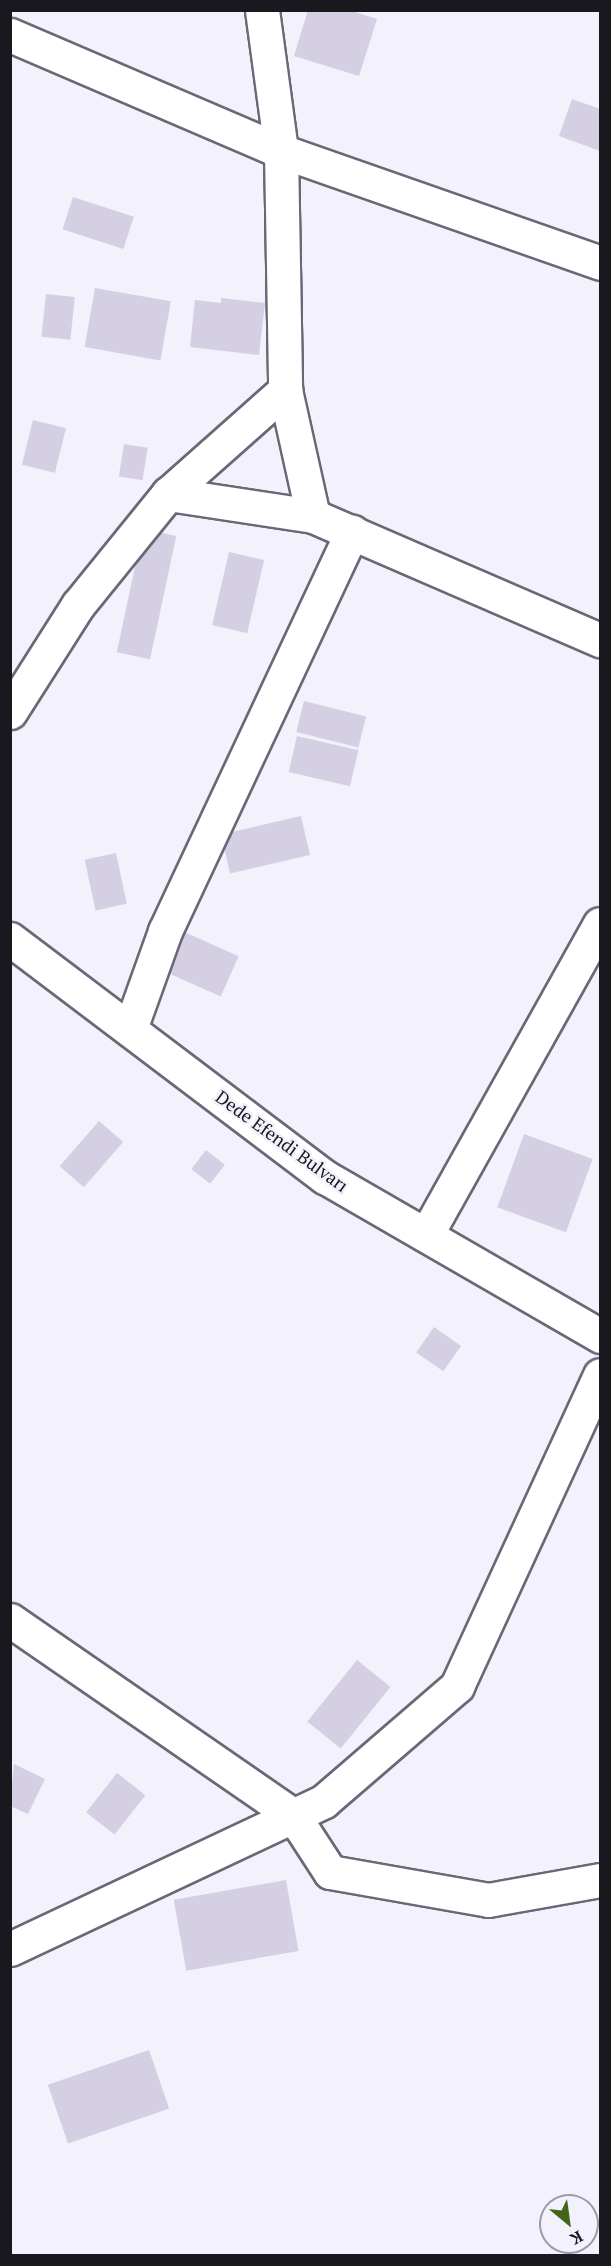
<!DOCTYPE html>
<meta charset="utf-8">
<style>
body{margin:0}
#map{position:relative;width:611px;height:2266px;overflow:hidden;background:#f3f1fc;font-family:"PT Serif",serif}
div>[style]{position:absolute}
.building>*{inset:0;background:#d4cfe2;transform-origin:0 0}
.roads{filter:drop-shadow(2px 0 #6b6777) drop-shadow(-2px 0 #6b6777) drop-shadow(0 2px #6b6777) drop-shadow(0 -2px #6b6777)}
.minor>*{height:33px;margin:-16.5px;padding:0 16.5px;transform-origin:16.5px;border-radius:16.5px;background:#fff}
.tertiary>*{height:33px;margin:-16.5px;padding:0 16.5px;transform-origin:16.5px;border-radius:16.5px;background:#fff}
span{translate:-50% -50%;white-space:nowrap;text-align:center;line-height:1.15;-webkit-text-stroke:5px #f3f1fc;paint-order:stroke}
.street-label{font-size:18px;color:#1a181f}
.frame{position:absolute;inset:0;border:12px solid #1a181f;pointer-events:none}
.north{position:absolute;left:539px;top:2194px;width:60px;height:60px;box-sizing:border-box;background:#f3f1fc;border:2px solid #9c9aa4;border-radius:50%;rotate:151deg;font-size:16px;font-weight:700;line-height:24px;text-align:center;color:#1a181f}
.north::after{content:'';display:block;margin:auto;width:21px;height:27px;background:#44641a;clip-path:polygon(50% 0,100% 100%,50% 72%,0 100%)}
</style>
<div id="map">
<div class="building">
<div style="clip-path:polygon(308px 10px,349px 10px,377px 19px,359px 76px,294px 56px)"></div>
<div style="clip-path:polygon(572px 99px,600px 109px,600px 151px,559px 136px)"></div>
<div style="left:73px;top:197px;width:64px;height:34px;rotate:18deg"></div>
<div style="left:95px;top:288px;width:77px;height:60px;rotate:10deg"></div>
<div style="left:46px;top:294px;width:29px;height:43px;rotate:6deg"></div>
<div style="clip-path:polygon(221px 298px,265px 303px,259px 355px,190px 347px,195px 300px,221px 303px)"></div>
<div style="left:33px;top:420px;width:34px;height:46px;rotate:14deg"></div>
<div style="left:124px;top:444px;width:24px;height:33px;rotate:9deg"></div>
<div style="left:143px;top:529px;width:34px;height:126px;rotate:12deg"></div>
<div style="left:229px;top:552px;width:36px;height:75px;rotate:13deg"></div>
<div style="left:304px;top:701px;width:64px;height:32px;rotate:14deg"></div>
<div style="left:297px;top:736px;width:63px;height:37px;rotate:13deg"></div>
<div style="left:301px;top:816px;width:40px;height:82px;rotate:77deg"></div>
<div style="left:116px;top:853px;width:52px;height:32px;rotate:78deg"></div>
<div style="left:182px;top:931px;width:62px;height:44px;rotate:24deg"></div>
<div style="left:99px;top:1121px;width:32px;height:60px;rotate:41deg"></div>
<div style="left:524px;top:1134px;width:73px;height:78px;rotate:20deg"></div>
<div style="left:206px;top:1150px;width:24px;height:24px;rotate:38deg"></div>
<div style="left:434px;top:1327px;width:33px;height:31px;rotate:35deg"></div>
<div style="left:357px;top:1660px;width:43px;height:79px;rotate:39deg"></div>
<div style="clip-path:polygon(14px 1764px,45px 1779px,28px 1814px,10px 1806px)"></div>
<div style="left:117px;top:1773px;width:36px;height:50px;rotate:38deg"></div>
<div style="left:286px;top:1880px;width:72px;height:114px;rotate:80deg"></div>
<div style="left:149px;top:2050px;width:62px;height:107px;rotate:71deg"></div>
</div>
<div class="roads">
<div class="minor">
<div style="left:262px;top:10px;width:142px;rotate:82.3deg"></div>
<div style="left:281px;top:151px;width:239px;rotate:89deg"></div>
<div style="left:285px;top:390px;width:129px;rotate:77.5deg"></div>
<div style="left:10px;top:35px;width:295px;rotate:23.2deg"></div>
<div style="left:281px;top:151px;width:338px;rotate:19.3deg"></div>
<div style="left:168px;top:494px;width:157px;rotate:-41.6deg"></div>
<div style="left:10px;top:712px;width:127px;rotate:-57.6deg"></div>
<div style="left:78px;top:605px;width:143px;rotate:-51deg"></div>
<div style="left:168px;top:494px;width:147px;rotate:8.6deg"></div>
<div style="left:313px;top:516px;width:313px;rotate:23.4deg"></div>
<div style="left:130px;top:1029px;width:104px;rotate:-70.3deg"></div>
<div style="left:165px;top:931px;width:441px;rotate:-64.9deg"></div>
<div style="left:426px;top:1235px;width:356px;rotate:-60.8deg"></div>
<div style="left:10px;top:1620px;width:344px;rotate:34.6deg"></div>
<div style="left:293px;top:1815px;width:68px;rotate:57deg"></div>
<div style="left:330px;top:1872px;width:160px;rotate:10deg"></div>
<div style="left:488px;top:1900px;width:114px;rotate:-10.1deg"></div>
<div style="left:10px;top:1949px;width:347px;rotate:-25.2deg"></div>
<div style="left:324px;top:1801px;width:176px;rotate:-40.8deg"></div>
<div style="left:457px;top:1686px;width:342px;rotate:-65.3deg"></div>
</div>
<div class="tertiary">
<div style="left:10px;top:939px;width:395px;rotate:37.1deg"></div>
<div style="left:325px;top:1177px;width:318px;rotate:30deg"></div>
</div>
</div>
<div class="street-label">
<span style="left:282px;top:1141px;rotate:36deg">Dede Efendi Bulvarı</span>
</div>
<div class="frame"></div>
<div class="north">K</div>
</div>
